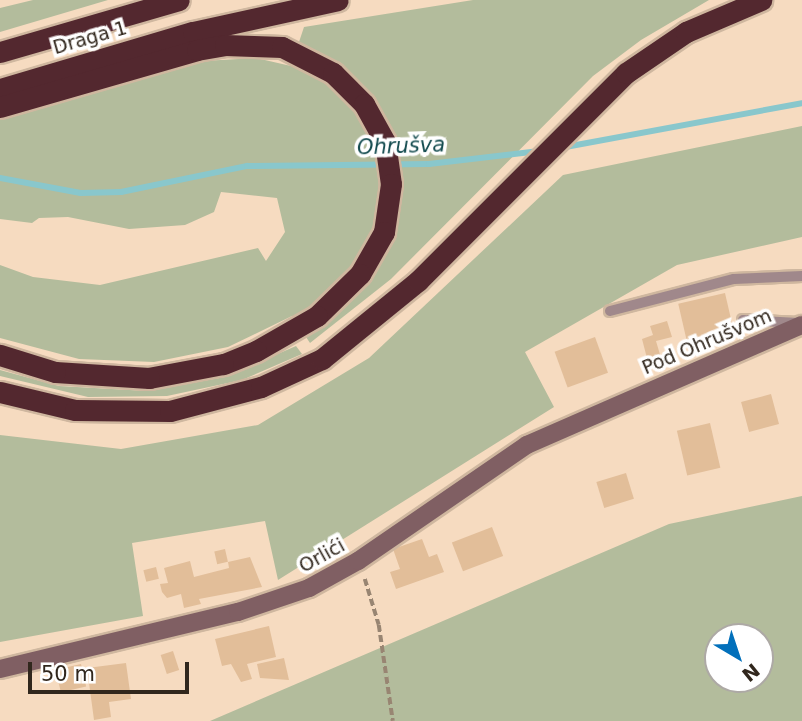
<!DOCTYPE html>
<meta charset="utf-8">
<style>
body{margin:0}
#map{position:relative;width:802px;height:721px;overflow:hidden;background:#f6dbc0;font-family:"DejaVu Sans",sans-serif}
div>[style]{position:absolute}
.green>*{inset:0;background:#b3bc9c}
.stream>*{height:6px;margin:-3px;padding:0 3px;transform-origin:3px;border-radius:3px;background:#89c7cc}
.building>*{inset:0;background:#e2be99;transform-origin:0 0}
.path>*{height:3.5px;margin-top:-1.75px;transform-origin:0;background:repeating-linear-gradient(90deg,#988572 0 7px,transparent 0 10.5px)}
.roads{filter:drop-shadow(2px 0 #cfb79f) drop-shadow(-2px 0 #cfb79f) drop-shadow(0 2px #cfb79f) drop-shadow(0 -2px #cfb79f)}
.lane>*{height:10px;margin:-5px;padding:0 5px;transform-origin:5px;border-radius:5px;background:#a0888b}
.secondary>*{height:18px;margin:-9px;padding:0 9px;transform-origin:9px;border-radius:9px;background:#805f63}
.highway>*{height:21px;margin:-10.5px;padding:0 10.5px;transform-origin:10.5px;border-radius:10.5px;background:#53282f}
span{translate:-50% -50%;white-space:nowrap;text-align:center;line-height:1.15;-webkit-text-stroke:7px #fff;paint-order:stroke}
.street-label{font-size:19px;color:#31271d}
.water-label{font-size:21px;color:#134b4f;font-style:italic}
.north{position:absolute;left:704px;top:623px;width:70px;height:70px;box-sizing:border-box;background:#fff;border:2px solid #ada9a5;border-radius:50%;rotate:141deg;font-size:19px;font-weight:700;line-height:28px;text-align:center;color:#31271d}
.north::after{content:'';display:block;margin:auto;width:24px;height:32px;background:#0270bb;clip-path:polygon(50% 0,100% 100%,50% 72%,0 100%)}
.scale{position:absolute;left:28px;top:662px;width:161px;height:32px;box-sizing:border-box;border:4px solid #31271d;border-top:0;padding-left:9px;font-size:21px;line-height:24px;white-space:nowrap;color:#31271d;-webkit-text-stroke:5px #fff;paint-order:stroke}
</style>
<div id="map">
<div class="green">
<div style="clip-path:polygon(33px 0,108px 0,0 32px,0 8px)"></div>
<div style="clip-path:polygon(473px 0,709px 0,641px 40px,593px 76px,391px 279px,310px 343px,292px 316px,228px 347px,154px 362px,79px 359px,0 338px,0 265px,33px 277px,100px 285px,258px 248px,266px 261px,285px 232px,277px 198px,221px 192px,214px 212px,185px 225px,129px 229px,68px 217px,39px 218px,32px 223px,0 219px,0 118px,203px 61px,256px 58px,291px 66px,304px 27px)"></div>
<div style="clip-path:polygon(802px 126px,802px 237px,677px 265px,525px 352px,554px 407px,278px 580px,265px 521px,132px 543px,143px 616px,0 642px,0 435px,121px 449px,258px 425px,369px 358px,563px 175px)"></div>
<div style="clip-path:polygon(296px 346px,302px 354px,242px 380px,167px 396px,88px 397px,0 376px,0 370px,59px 386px,147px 391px,225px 377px)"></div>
<div style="clip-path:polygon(evenodd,802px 496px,802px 721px,210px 721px,669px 524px,802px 496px,718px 637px,760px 637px,760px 679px,718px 679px,718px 637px)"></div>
</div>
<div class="stream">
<div style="left:560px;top:148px;width:246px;rotate:-10.5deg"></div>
<div style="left:0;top:178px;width:82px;rotate:10.5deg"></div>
<div style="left:81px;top:193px;width:40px;rotate:-1.4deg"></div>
<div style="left:121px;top:192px;width:129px;rotate:-11.7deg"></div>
<div style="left:247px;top:166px;width:182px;rotate:-0.6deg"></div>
<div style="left:429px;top:164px;width:111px;rotate:-6.7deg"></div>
</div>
<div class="building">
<div style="left:725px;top:293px;width:43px;height:48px;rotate:77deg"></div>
<div style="clip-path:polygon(667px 321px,672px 337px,656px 341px,661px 358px,648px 362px,642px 339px,653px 335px,650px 326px)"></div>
<div style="left:595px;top:337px;width:38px;height:43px;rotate:70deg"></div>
<div style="left:771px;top:394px;width:31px;height:31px;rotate:75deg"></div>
<div style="left:710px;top:423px;width:46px;height:34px;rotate:77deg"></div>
<div style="left:626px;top:473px;width:27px;height:31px;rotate:73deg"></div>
<div style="left:492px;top:527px;width:31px;height:43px;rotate:69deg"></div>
<div style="clip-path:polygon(422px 539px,429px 557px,437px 554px,444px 572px,396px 589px,390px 572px,400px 569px,393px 549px)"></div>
<div style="left:225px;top:549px;width:13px;height:11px;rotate:77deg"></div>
<div style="clip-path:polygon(250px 557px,262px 587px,199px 599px,201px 604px,184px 608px,181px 594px,167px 598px,162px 592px,160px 584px,168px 583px,164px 568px,190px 561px,194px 577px,229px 568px,228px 562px)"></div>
<div style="left:156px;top:567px;width:12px;height:13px;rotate:76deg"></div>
<div style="clip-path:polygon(269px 626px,276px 657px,247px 664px,252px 679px,241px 682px,231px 664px,222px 666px,215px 639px)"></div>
<div style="left:173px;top:651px;width:20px;height:13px;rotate:72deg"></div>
<div style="clip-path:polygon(284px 658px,289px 680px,260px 678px,257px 664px)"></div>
<div style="clip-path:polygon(126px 663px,131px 699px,109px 702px,111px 717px,94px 720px,87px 668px)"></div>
<div style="left:81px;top:664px;width:23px;height:26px;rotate:77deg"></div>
</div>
<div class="path">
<div style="left:365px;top:579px;width:48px;rotate:73.1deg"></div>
<div style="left:379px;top:625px;width:97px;rotate:81.7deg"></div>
</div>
<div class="roads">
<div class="lane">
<div style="left:610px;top:311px;width:128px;rotate:-14.5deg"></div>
<div style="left:734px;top:279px;width:68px;rotate:-2.5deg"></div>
<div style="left:743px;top:320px;width:55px;rotate:3.1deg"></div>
</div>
<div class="secondary">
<div style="left:0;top:669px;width:245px;rotate:-13.5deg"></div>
<div style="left:238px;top:612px;width:75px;rotate:-18.7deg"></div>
<div style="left:309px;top:588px;width:56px;rotate:-28.9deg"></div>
<div style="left:358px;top:561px;width:205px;rotate:-34.5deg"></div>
<div style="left:527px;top:445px;width:300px;rotate:-23.6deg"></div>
</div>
<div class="highway">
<div style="left:0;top:52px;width:186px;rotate:-16.2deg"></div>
<div style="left:0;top:89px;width:201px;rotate:-16.5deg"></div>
<div style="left:193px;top:32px;width:148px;rotate:-12.4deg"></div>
<div style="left:0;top:107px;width:205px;rotate:-16.1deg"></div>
<div style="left:197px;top:50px;width:28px;rotate:-10deg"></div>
<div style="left:225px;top:45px;width:57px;rotate:2deg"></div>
<div style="left:282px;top:47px;width:57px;rotate:27deg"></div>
<div style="left:333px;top:73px;width:44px;rotate:45deg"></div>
<div style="left:364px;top:104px;width:43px;rotate:61.1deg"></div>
<div style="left:385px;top:142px;width:42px;rotate:81.9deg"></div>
<div style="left:391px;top:184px;width:49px;rotate:98.3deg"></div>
<div style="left:384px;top:232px;width:48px;rotate:119.7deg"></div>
<div style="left:360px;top:274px;width:60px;rotate:135.7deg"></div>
<div style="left:317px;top:316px;width:70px;rotate:150.2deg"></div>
<div style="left:256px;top:351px;width:35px;rotate:158deg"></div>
<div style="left:223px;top:364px;width:75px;rotate:169.3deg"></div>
<div style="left:149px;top:378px;width:94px;rotate:-176.3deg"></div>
<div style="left:55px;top:372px;width:58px;rotate:-162.8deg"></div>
<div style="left:0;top:392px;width:77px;rotate:13.5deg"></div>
<div style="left:75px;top:410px;width:95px;rotate:0.6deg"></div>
<div style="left:170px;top:411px;width:94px;rotate:-14.8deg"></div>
<div style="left:261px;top:387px;width:67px;rotate:-24.7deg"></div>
<div style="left:322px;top:359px;width:124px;rotate:-39.1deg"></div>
<div style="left:418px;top:281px;width:294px;rotate:-45deg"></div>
<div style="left:626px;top:73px;width:73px;rotate:-34.3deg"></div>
<div style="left:686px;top:32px;width:82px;rotate:-23.1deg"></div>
</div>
</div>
<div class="street-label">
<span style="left:90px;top:38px;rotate:-16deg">Draga 1</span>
<span style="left:707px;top:342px;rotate:-23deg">Pod Ohrušvom</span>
<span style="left:322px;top:556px;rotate:-29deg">Orlići</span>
</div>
<div class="water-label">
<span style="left:401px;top:146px;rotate:-2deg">Ohrušva</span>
</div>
<div class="north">N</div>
<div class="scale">50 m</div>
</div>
